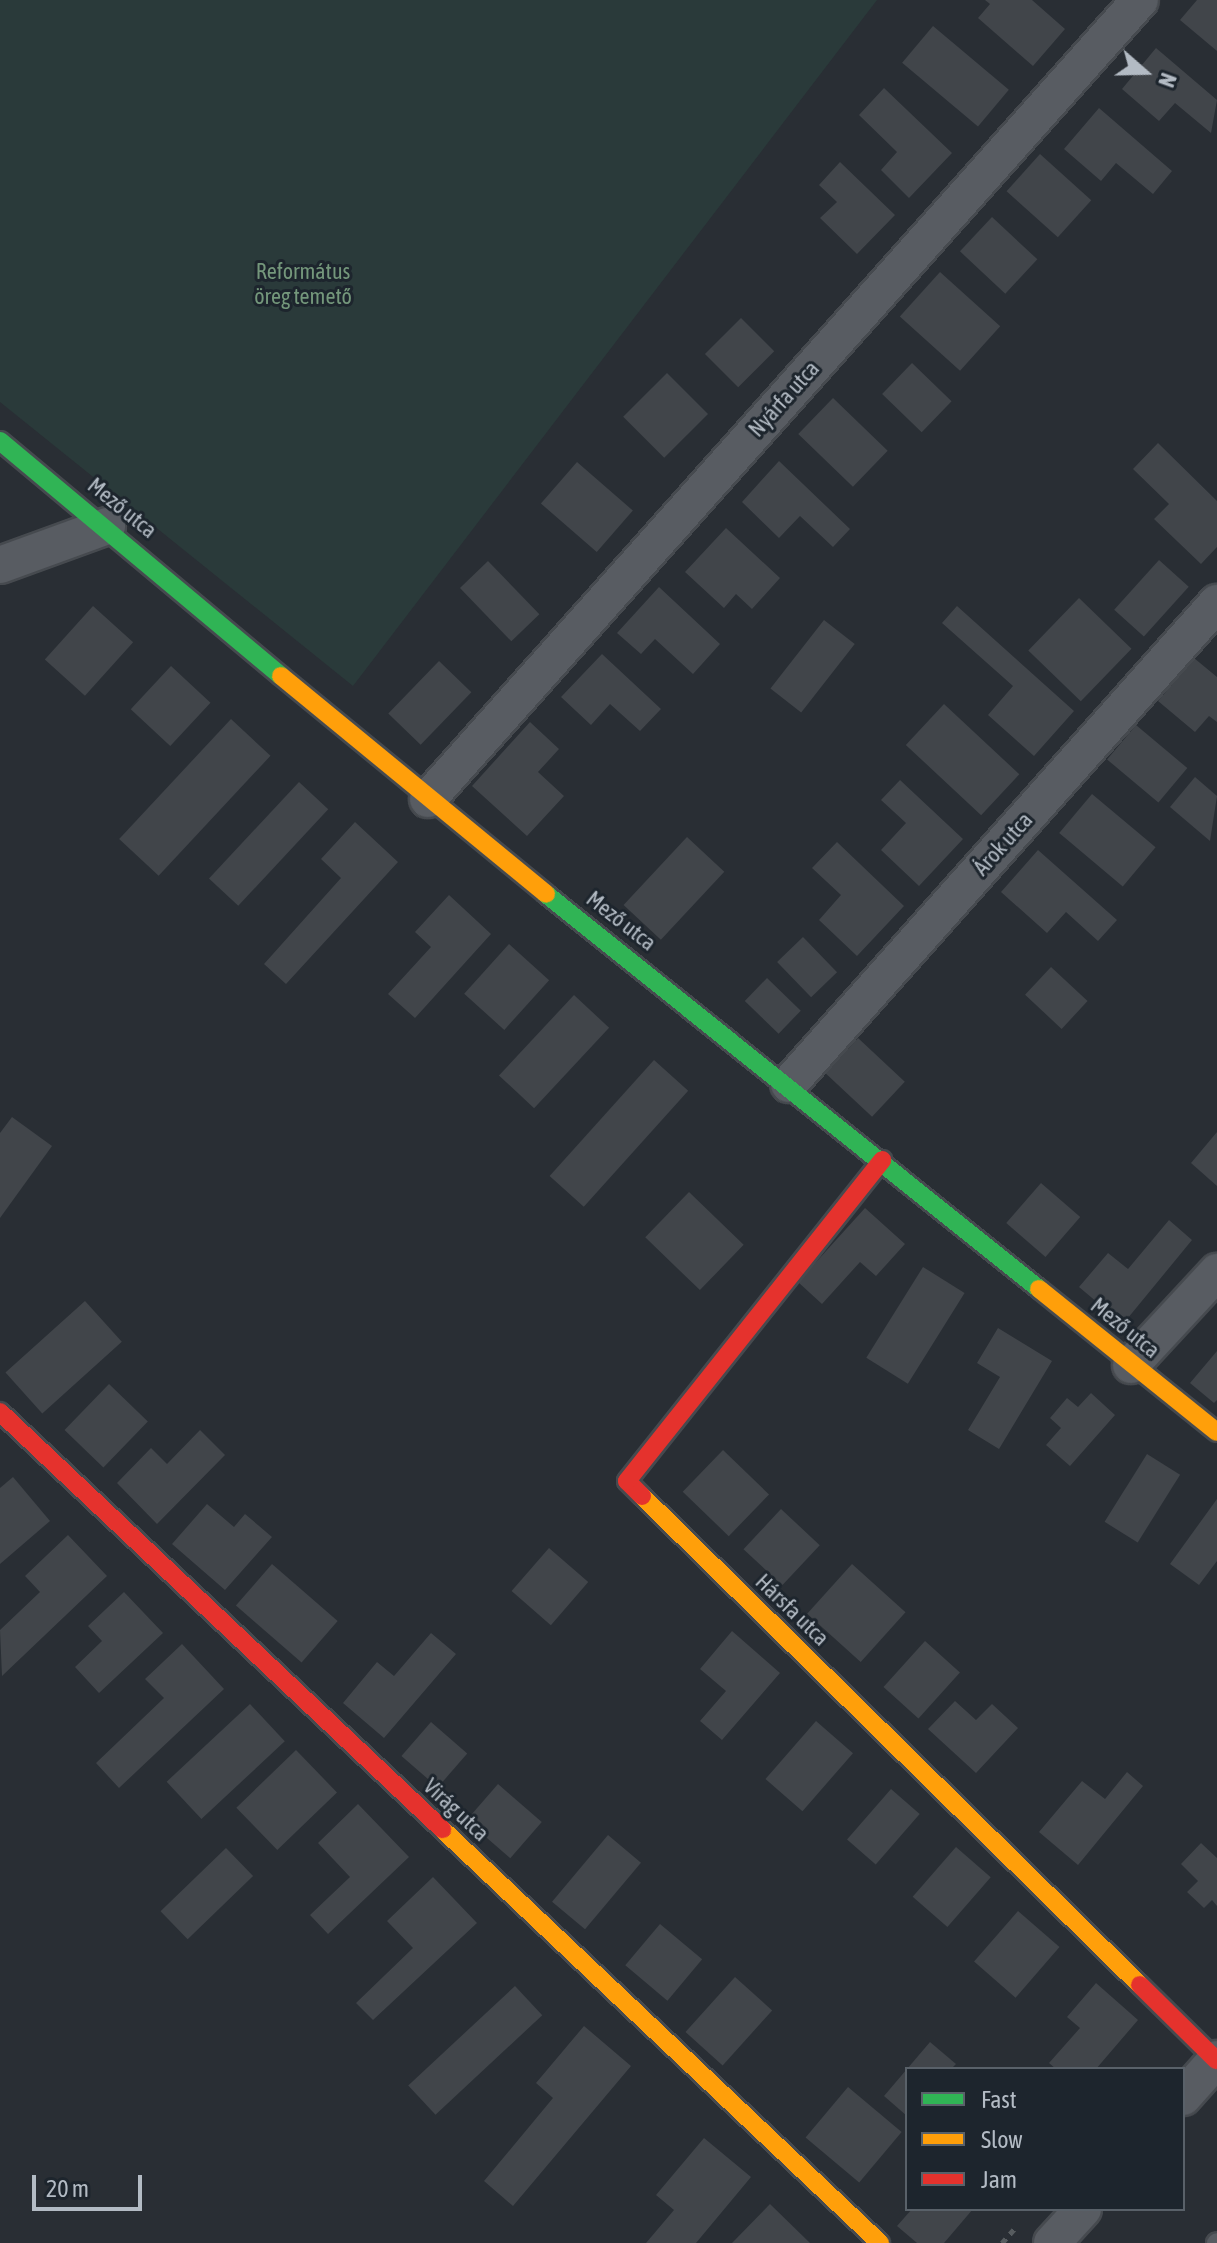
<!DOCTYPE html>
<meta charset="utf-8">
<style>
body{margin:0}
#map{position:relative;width:1217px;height:2243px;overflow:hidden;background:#292e34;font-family:"Asap Condensed",sans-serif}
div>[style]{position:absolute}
.green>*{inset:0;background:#2a3a3a}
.building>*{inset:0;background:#41454a;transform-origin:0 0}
.path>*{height:5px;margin-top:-2.5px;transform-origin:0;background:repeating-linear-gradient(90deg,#575c5f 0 6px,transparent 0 12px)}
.roads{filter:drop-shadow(2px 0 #464a4f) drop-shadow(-2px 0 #464a4f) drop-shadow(0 2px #464a4f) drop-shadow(0 -2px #464a4f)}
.lane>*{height:18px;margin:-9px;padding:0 9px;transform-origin:9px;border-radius:9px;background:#585c62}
.street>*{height:36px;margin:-18px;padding:0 18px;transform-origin:18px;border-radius:18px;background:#585c62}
.fast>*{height:18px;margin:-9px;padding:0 9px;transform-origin:9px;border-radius:9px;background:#30b455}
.slow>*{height:18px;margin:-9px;padding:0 9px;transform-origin:9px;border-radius:9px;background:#ff9f0a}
.jam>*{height:18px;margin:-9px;padding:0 9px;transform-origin:9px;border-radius:9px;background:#e5322d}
span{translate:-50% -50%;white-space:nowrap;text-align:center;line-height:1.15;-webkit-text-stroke:6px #1d252d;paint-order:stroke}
.park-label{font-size:22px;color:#74977b}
.street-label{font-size:22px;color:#b3bbc4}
.legend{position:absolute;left:905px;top:2067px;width:280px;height:144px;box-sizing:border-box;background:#1d252d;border:2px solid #596169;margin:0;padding:10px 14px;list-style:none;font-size:24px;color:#b3bbc4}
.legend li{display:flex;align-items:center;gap:16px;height:40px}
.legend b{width:40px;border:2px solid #596169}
.north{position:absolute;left:1105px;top:32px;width:80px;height:80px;-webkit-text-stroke:6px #1d252d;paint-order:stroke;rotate:110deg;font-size:22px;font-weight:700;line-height:32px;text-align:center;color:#b3bbc4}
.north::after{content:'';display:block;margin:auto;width:28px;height:36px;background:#b3bbc4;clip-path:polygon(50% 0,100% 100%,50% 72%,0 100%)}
.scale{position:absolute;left:32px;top:2175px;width:110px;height:36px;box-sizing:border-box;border:4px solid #b3bbc4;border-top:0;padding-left:10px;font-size:24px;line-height:28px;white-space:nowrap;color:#b3bbc4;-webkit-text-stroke:6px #1d252d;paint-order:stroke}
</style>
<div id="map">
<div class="green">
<div style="clip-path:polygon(0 0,877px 0,353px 686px,0 402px)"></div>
</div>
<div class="building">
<div style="clip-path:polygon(985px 0,1032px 0,1065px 29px,1033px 66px,978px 18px,990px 4px)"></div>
<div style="clip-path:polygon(1197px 0,1217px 0,1217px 51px,1180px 20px)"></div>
<div style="left:933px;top:26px;width:99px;height:48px;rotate:40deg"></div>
<div style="clip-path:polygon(1156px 48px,1217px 100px,1211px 133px,1175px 103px,1159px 121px,1122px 89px)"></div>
<div style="clip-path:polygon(884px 88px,952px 153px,909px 198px,881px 170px,897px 152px,859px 115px)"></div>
<div style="clip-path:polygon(1099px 108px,1172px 171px,1153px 194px,1116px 163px,1101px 181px,1064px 149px)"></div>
<div style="left:1040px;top:154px;width:69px;height:50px;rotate:42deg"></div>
<div style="clip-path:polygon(840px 162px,895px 215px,857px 254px,820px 218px,837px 202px,819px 185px)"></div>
<div style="left:992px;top:217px;width:62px;height:47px;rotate:43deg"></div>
<div style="left:940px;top:272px;width:81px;height:60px;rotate:42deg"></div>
<div style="left:741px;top:318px;width:47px;height:51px;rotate:45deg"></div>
<div style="left:912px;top:363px;width:55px;height:43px;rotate:44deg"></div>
<div style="left:667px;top:373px;width:58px;height:62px;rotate:45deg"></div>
<div style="left:833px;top:398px;width:76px;height:50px;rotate:44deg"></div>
<div style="clip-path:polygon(1158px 443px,1217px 501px,1217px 547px,1201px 564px,1154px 519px,1169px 504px,1133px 469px)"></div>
<div style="clip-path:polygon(779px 461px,850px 529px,833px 547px,800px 516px,779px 538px,742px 502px)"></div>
<div style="left:577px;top:462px;width:74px;height:55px;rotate:41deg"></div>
<div style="clip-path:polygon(726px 528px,780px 578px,752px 609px,736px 594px,724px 608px,685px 572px)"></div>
<div style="left:1159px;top:560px;width:40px;height:67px;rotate:42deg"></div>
<div style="left:488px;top:561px;width:74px;height:39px;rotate:46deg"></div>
<div style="clip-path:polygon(659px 587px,720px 644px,693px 674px,655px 639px,641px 654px,617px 633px)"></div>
<div style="left:1079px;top:598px;width:73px;height:73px;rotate:44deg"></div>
<div style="left:93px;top:606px;width:54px;height:72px;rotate:42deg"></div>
<div style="clip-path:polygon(957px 606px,1074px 711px,1034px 756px,988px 715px,1013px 686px,942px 623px)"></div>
<div style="left:824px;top:620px;width:39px;height:87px;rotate:38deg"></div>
<div style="clip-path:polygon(602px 654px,661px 709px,640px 731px,610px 704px,591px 725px,561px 697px)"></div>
<div style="clip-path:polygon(1194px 658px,1217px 677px,1217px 722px,1209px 716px,1195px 732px,1158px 701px)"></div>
<div style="left:439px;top:661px;width:45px;height:73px;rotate:44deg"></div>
<div style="left:171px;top:666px;width:54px;height:59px;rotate:43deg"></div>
<div style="left:944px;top:704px;width:103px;height:56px;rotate:43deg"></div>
<div style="left:231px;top:719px;width:54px;height:164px;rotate:43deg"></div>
<div style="clip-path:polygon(530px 722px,559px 749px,538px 772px,564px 796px,527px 836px,472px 786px)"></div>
<div style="left:1136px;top:725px;width:67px;height:45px;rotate:40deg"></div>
<div style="clip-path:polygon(1195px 777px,1217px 796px,1210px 841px,1170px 807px)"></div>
<div style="clip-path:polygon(900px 780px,963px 839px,919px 886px,881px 850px,906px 823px,881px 800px)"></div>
<div style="left:299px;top:782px;width:40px;height:132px;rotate:43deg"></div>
<div style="left:1092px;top:794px;width:83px;height:51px;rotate:40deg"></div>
<div style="clip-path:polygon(355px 822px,398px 862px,286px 984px,264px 964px,341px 878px,321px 859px)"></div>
<div style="left:687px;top:837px;width:51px;height:93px;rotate:43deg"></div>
<div style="clip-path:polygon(837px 842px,904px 906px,857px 956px,819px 920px,841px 895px,812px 868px)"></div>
<div style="clip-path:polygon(1038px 850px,1117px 920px,1098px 941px,1066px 912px,1047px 933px,1001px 892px)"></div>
<div style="clip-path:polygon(449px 895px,491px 934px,415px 1018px,388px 994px,431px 947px,415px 932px)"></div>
<div style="left:803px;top:937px;width:49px;height:36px;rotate:46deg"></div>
<div style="left:509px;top:944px;width:54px;height:67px;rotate:42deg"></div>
<div style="left:1051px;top:967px;width:50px;height:38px;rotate:43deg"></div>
<div style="left:767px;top:978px;width:47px;height:32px;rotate:44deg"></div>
<div style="left:574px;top:995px;width:48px;height:110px;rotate:43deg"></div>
<div style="left:858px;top:1038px;width:64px;height:48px;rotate:43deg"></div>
<div style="left:654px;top:1060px;width:46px;height:156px;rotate:42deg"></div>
<div style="clip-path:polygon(12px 1117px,52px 1146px,0 1218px,0 1133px)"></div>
<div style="clip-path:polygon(1217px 1132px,1217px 1186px,1191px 1163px)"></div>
<div style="left:1041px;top:1183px;width:52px;height:53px;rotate:41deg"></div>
<div style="left:689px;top:1192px;width:76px;height:63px;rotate:44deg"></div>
<div style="clip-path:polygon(865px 1208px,905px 1244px,876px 1276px,860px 1262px,822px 1304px,798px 1282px)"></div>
<div style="clip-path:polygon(1169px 1220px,1192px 1240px,1123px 1324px,1079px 1287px,1108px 1253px,1128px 1269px)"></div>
<div style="left:923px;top:1267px;width:49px;height:107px;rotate:32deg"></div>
<div style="left:85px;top:1301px;width:55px;height:107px;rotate:48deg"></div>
<div style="clip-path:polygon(998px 1328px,1052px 1361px,999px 1449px,968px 1430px,1000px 1377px,977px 1363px)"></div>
<div style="clip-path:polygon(1217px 1351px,1217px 1400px,1214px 1403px,1190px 1383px)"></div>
<div style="left:109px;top:1384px;width:54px;height:64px;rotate:44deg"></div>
<div style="clip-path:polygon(1091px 1393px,1115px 1415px,1070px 1466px,1046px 1445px,1061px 1428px,1050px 1418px,1067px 1398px,1078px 1407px)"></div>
<div style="clip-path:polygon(200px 1430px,225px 1455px,157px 1524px,117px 1483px,151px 1448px,167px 1464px)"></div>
<div style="left:723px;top:1450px;width:64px;height:58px;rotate:44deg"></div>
<div style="left:1147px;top:1454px;width:39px;height:80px;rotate:32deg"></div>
<div style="clip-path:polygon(13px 1477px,50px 1521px,0 1564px,0 1488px)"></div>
<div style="clip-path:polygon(1217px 1499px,1217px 1561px,1199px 1585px,1170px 1564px)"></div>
<div style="clip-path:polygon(207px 1504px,234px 1527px,245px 1514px,272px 1537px,225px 1590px,172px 1544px)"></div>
<div style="left:781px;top:1509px;width:53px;height:55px;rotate:43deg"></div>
<div style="clip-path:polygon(68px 1535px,107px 1576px,2px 1676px,0 1630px,40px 1592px,25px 1576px)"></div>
<div style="left:549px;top:1548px;width:52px;height:57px;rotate:41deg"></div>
<div style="left:272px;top:1564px;width:87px;height:55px;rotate:41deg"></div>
<div style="left:852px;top:1564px;width:72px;height:67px;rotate:42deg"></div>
<div style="clip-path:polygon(124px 1592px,163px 1633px,99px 1693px,75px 1667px,102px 1641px,88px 1626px)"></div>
<div style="clip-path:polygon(732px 1631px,780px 1673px,722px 1740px,700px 1721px,726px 1691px,700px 1669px)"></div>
<div style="clip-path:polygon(431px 1633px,456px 1654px,384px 1738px,343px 1703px,377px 1662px,394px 1676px)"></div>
<div style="left:925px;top:1641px;width:47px;height:62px;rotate:42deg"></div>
<div style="clip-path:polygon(182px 1644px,224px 1689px,119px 1788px,96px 1763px,164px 1698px,145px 1679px)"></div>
<div style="clip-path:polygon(955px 1701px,976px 1720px,992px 1704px,1018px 1728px,976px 1773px,928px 1729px)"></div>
<div style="left:250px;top:1704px;width:51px;height:114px;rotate:47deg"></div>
<div style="left:816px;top:1721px;width:49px;height:77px;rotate:41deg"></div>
<div style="left:431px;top:1722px;width:48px;height:45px;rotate:41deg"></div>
<div style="left:296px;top:1750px;width:59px;height:83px;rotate:46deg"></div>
<div style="clip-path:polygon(1127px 1772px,1143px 1786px,1078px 1865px,1039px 1832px,1082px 1781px,1105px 1799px)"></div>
<div style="left:498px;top:1784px;width:58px;height:48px;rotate:41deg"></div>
<div style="left:891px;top:1789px;width:38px;height:67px;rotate:41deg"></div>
<div style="clip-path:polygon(358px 1804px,409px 1857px,328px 1934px,310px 1915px,350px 1877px,318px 1843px)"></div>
<div style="left:608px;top:1835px;width:43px;height:87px;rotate:40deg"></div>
<div style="clip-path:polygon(1201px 1843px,1217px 1858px,1217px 1906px,1212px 1900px,1204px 1908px,1187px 1892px,1198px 1881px,1181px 1864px)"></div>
<div style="left:956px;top:1847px;width:46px;height:66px;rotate:41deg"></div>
<div style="left:226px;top:1848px;width:39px;height:91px;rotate:46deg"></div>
<div style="clip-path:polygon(433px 1877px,477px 1923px,373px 2020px,356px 2003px,413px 1948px,387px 1921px)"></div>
<div style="left:1018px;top:1911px;width:55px;height:67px;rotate:41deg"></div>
<div style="left:660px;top:1924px;width:55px;height:54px;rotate:40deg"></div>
<div style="left:735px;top:1977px;width:50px;height:74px;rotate:42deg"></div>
<div style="clip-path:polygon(1096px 1983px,1138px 2020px,1096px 2069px,1056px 2069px,1049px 2063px,1080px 2028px,1067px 2017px)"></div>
<div style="left:515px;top:1986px;width:40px;height:146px;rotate:47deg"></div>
<div style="clip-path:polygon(584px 2026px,631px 2066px,513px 2206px,484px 2181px,553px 2098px,536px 2083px)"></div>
<div style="clip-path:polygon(930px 2042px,956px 2064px,951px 2069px,907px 2069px)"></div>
<div style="clip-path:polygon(907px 2069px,907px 2116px,884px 2096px)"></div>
<div style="left:848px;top:2087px;width:70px;height:66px;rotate:40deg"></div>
<div style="clip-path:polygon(704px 2138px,751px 2177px,696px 2243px,646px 2243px,674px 2210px,656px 2195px)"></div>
<div style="clip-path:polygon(770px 2204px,810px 2243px,732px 2243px)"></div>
<div style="clip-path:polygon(912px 2209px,973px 2209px,944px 2243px,917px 2243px,897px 2226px)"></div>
</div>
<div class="path">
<div style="left:1002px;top:2243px;width:23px;rotate:-49deg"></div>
</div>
<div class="roads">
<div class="lane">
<div style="left:1216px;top:2243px;width:1px;rotate:-45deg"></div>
</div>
<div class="street">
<div style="left:0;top:565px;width:114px;rotate:-20deg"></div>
<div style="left:428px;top:799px;width:1070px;rotate:-48.3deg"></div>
<div style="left:789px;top:1084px;width:644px;rotate:-48.34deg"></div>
<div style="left:1131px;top:1365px;width:127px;rotate:-47.2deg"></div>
<div style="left:1183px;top:2097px;width:51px;rotate:-48.2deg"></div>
<div style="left:1052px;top:2243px;width:46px;rotate:-47.6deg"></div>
</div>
<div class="fast">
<div style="left:0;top:441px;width:366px;rotate:39.9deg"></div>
<div style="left:546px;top:894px;width:632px;rotate:38.7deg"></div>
</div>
<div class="slow">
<div style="left:281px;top:676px;width:343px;rotate:39.4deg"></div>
<div style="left:1039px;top:1289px;width:228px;rotate:38.8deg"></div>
<div style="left:642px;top:1496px;width:698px;rotate:44.48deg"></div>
<div style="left:442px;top:1829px;width:603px;rotate:43.39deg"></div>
</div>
<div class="jam">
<div style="left:0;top:1412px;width:608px;rotate:43.33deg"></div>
<div style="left:642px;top:1496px;width:21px;rotate:-135deg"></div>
<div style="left:627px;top:1481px;width:410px;rotate:-51.5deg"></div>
<div style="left:1140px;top:1985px;width:107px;rotate:44.6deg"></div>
</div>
</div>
<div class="park-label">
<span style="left:303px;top:284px">Református<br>öreg temető</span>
</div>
<div class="street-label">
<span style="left:784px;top:399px;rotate:-48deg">Nyárfa utca</span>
<span style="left:122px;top:508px;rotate:39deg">Mező utca</span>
<span style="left:1003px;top:844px;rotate:-48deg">Árok utca</span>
<span style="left:621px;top:921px;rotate:38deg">Mező utca</span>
<span style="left:1125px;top:1328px;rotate:39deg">Mező utca</span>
<span style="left:792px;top:1610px;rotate:44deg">Hársfa utca</span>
<span style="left:456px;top:1810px;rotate:43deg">Virág utca</span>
</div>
<ul class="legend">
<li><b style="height:10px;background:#30b455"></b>Fast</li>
<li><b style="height:10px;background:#ff9f0a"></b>Slow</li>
<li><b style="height:10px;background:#e5322d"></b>Jam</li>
</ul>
<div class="north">N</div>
<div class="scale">20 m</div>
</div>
